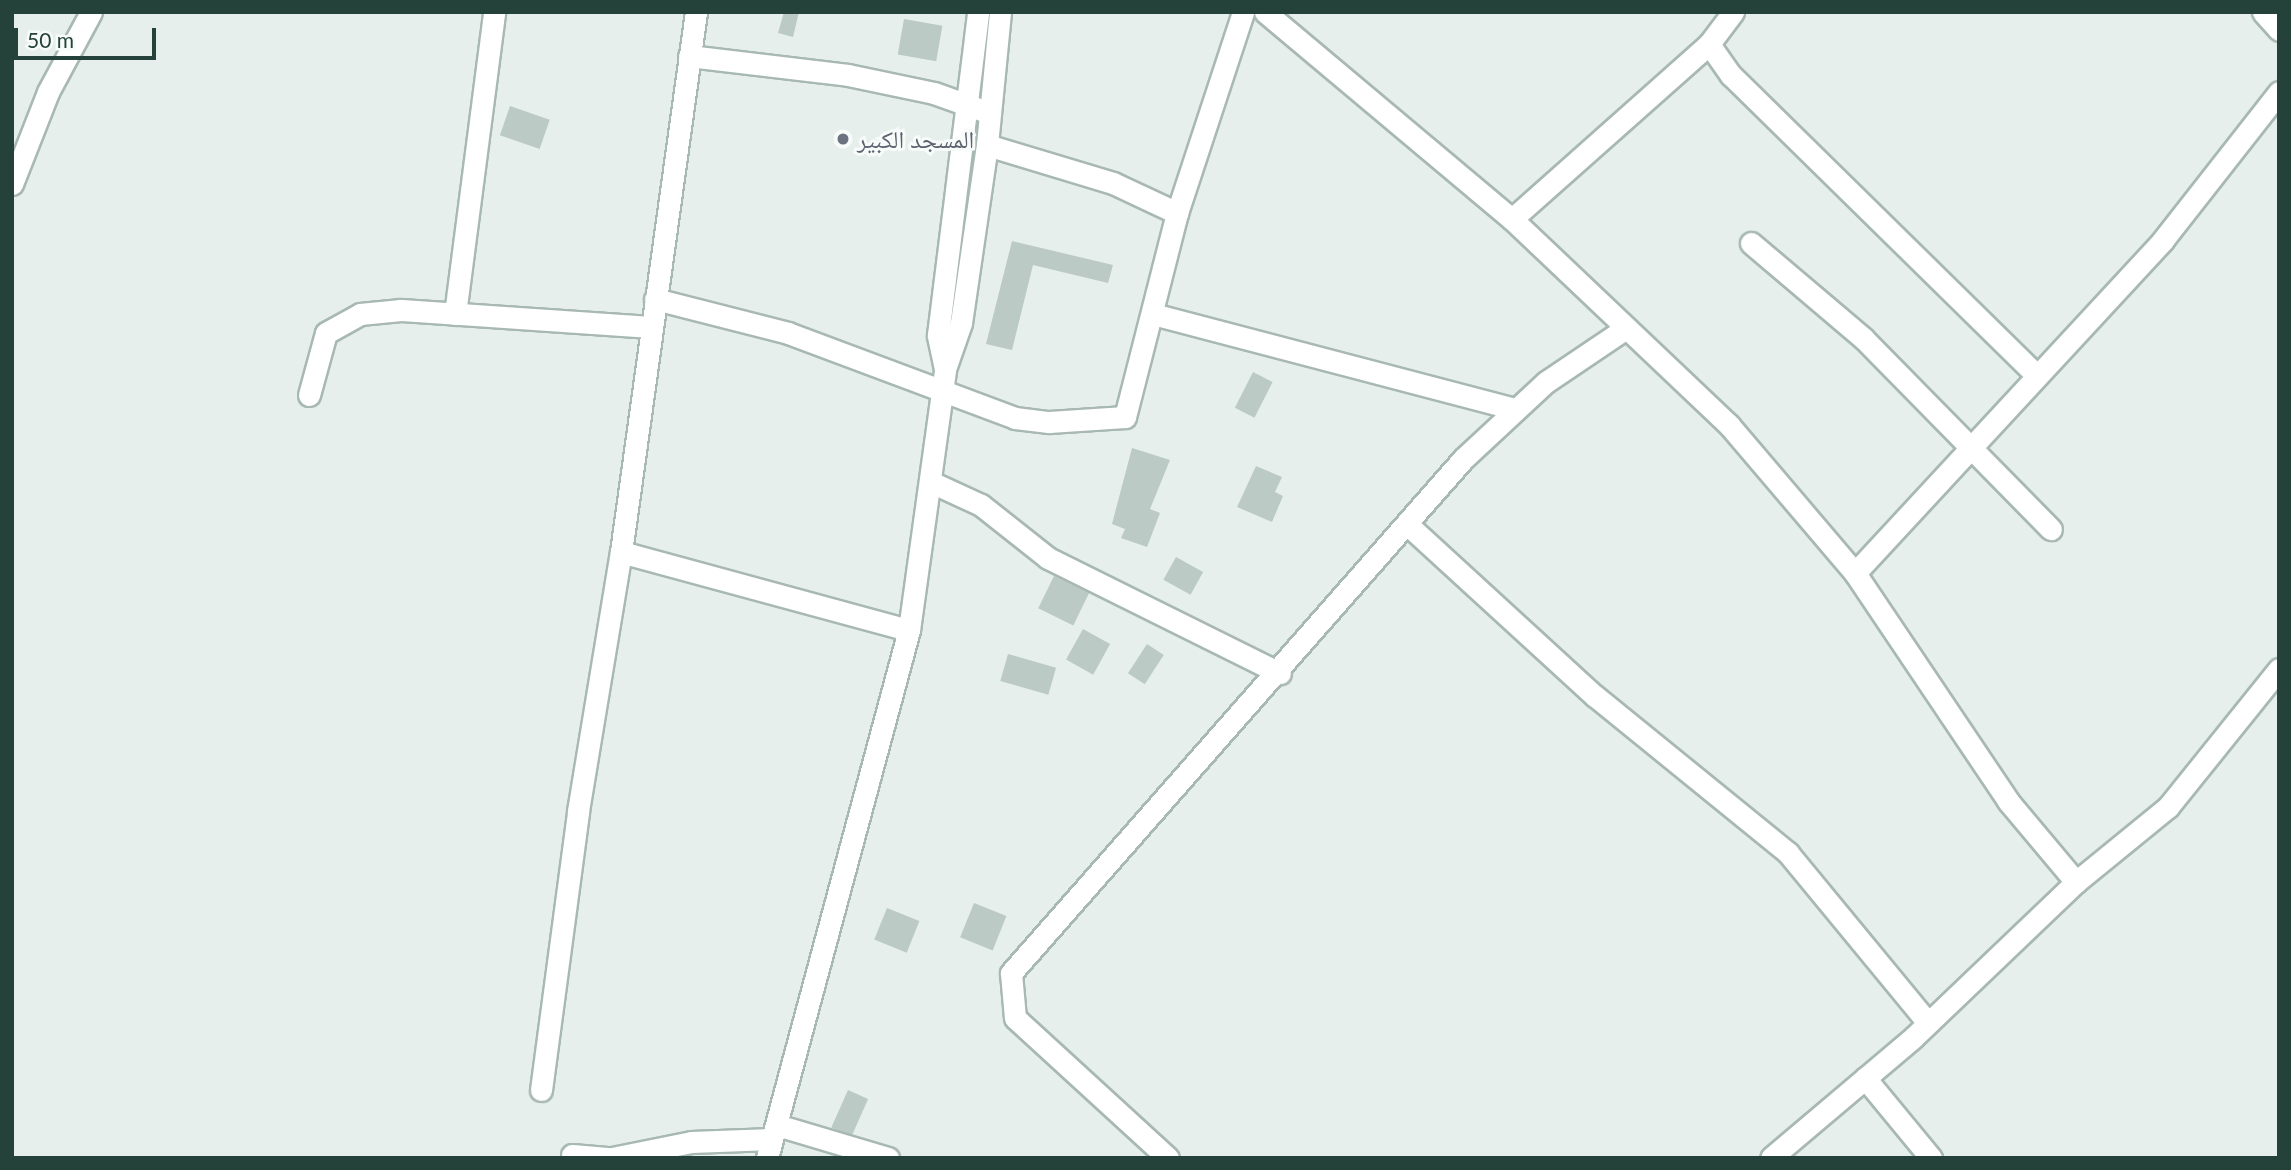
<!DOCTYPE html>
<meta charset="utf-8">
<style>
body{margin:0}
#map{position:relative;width:2291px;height:1170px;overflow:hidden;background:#e6efeb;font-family:Lato,"Noto Naskh Arabic",sans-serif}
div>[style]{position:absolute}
.building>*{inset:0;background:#bbcac4;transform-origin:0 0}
.roads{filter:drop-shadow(2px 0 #a8b8b2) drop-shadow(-2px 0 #a8b8b2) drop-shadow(0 2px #a8b8b2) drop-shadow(0 -2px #a8b8b2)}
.minor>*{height:21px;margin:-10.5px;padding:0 10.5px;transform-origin:10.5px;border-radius:10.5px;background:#fff}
.tertiary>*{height:21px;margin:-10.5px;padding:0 10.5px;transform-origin:10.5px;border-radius:10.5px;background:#fff}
.dots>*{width:19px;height:19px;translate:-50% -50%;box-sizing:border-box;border:4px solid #f7fbf9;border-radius:50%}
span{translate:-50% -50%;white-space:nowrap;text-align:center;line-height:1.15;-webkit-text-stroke:6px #f7fbf9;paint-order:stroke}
.worship-label{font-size:24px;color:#5b616d}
.left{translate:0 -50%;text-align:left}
.frame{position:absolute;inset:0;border:14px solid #24423a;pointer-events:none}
.scale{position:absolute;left:14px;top:28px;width:142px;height:32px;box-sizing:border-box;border:4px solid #24423a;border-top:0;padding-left:9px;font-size:21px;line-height:24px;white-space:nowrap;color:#24423a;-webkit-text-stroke:5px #f7fbf9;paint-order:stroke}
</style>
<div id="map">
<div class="building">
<div style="clip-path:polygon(784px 12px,799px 12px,793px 37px,778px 33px)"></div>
<div style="left:904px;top:19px;width:39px;height:36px;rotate:10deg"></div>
<div style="left:510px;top:106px;width:42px;height:31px;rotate:19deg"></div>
<div style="clip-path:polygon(1012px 241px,1113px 265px,1108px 283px,1033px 265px,1012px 350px,986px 344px)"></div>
<div style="left:1253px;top:372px;width:22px;height:40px;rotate:27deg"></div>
<div style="clip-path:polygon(1132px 448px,1170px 460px,1150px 509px,1160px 513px,1147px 547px,1121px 538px,1125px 529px,1112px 524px)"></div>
<div style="clip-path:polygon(1256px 466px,1282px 477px,1275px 492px,1283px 496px,1272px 522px,1237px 507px)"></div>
<div style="left:1176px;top:557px;width:31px;height:26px;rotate:29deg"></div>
<div style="left:1054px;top:576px;width:39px;height:36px;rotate:26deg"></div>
<div style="left:1083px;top:629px;width:31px;height:35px;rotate:29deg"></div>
<div style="left:1147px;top:644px;width:20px;height:35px;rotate:33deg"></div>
<div style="left:1008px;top:654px;width:50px;height:28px;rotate:16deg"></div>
<div style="left:974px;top:903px;width:35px;height:37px;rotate:22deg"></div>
<div style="left:887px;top:908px;width:35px;height:34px;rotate:22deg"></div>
<div style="left:848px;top:1090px;width:22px;height:41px;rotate:24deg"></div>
</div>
<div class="roads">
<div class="minor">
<div style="left:696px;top:12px;width:545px;rotate:97.91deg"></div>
<div style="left:621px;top:552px;width:298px;rotate:15.2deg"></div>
<div style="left:1265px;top:12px;width:322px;rotate:40deg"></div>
<div style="left:1512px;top:219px;width:299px;rotate:43.5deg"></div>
<div style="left:1729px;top:425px;width:194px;rotate:49.6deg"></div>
<div style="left:1855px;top:573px;width:275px;rotate:56.1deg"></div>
<div style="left:2008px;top:801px;width:106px;rotate:50deg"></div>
<div style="left:2076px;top:882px;width:224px;rotate:136.3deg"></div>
<div style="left:1914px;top:1037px;width:187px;rotate:139.8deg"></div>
<div style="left:2263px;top:12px;width:24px;rotate:48deg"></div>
<div style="left:1709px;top:44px;width:38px;rotate:55deg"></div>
<div style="left:1731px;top:75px;width:429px;rotate:44.5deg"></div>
<div style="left:689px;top:56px;width:160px;rotate:6.8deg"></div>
<div style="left:848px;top:75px;width:88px;rotate:11.8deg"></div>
<div style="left:934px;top:93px;width:59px;rotate:19.7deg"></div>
<div style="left:987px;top:145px;width:132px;rotate:16.8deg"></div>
<div style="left:1113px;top:183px;width:71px;rotate:25.1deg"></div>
<div style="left:12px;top:184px;width:99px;rotate:-68.6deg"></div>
<div style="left:48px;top:92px;width:91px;rotate:-61.7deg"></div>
<div style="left:1512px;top:219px;width:264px;rotate:-41.6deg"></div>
<div style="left:1709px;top:44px;width:40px;rotate:-53deg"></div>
<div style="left:1751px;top:243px;width:147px;rotate:40.3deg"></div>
<div style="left:1863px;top:338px;width:268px;rotate:45.5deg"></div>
<div style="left:655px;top:299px;width:137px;rotate:14.3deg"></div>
<div style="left:788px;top:333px;width:242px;rotate:20.5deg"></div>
<div style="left:1015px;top:418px;width:34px;rotate:7deg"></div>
<div style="left:1049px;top:422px;width:76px;rotate:-3.8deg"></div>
<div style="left:1125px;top:417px;width:211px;rotate:-75.7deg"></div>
<div style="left:1177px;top:213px;width:212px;rotate:-71.8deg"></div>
<div style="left:455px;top:314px;width:305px;rotate:-82.6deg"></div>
<div style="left:1153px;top:314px;width:375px;rotate:14.7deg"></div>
<div style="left:309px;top:395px;width:64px;rotate:-74.7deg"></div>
<div style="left:326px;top:333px;width:39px;rotate:-29deg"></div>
<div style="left:360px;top:314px;width:41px;rotate:-5.6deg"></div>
<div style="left:401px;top:310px;width:251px;rotate:3.9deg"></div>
<div style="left:931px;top:482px;width:55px;rotate:24.7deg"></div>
<div style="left:981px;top:505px;width:85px;rotate:38.3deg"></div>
<div style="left:1048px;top:558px;width:259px;rotate:26.4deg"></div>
<div style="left:1407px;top:524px;width:255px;rotate:42.5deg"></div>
<div style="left:1595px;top:696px;width:249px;rotate:39.1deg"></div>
<div style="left:1788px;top:853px;width:220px;rotate:50.5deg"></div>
<div style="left:1855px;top:573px;width:454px;rotate:-47.2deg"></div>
<div style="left:2163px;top:240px;width:188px;rotate:-51.9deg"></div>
<div style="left:2076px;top:882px;width:119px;rotate:-39.2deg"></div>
<div style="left:2168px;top:807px;width:177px;rotate:-51.2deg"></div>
<div style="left:1865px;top:1078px;width:104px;rotate:50.5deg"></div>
<div style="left:541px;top:1090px;width:281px;rotate:-82.4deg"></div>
<div style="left:578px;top:811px;width:263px;rotate:-80.6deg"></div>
<div style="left:777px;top:1125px;width:116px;rotate:16.6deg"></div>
<div style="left:572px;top:1155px;width:35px;rotate:5deg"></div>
<div style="left:612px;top:1158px;width:81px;rotate:-11.4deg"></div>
<div style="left:691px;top:1142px;width:81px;rotate:-2.1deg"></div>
<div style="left:1168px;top:1158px;width:207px;rotate:-137.5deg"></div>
<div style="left:1015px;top:1018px;width:45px;rotate:-95.1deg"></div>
<div style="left:1011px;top:973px;width:684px;rotate:-48.67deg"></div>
<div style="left:1463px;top:459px;width:113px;rotate:-42.9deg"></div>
<div style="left:1546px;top:382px;width:97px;rotate:-34deg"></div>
</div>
<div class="tertiary">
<div style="left:945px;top:369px;width:35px;rotate:-102deg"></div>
<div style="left:938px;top:335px;width:325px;rotate:-82.9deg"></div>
<div style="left:767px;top:1158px;width:547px;rotate:-74.95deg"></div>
<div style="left:909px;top:630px;width:263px;rotate:-82.1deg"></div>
<div style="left:945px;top:369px;width:49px;rotate:-70.8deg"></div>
<div style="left:961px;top:323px;width:180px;rotate:-81.7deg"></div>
<div style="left:987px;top:145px;width:134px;rotate:-84.4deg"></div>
</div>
</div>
<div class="dots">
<div style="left:843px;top:139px;background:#6b7280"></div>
</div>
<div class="worship-label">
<span class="left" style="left:857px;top:139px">المسجد الكبير</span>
</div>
<div class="frame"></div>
<div class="scale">50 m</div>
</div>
